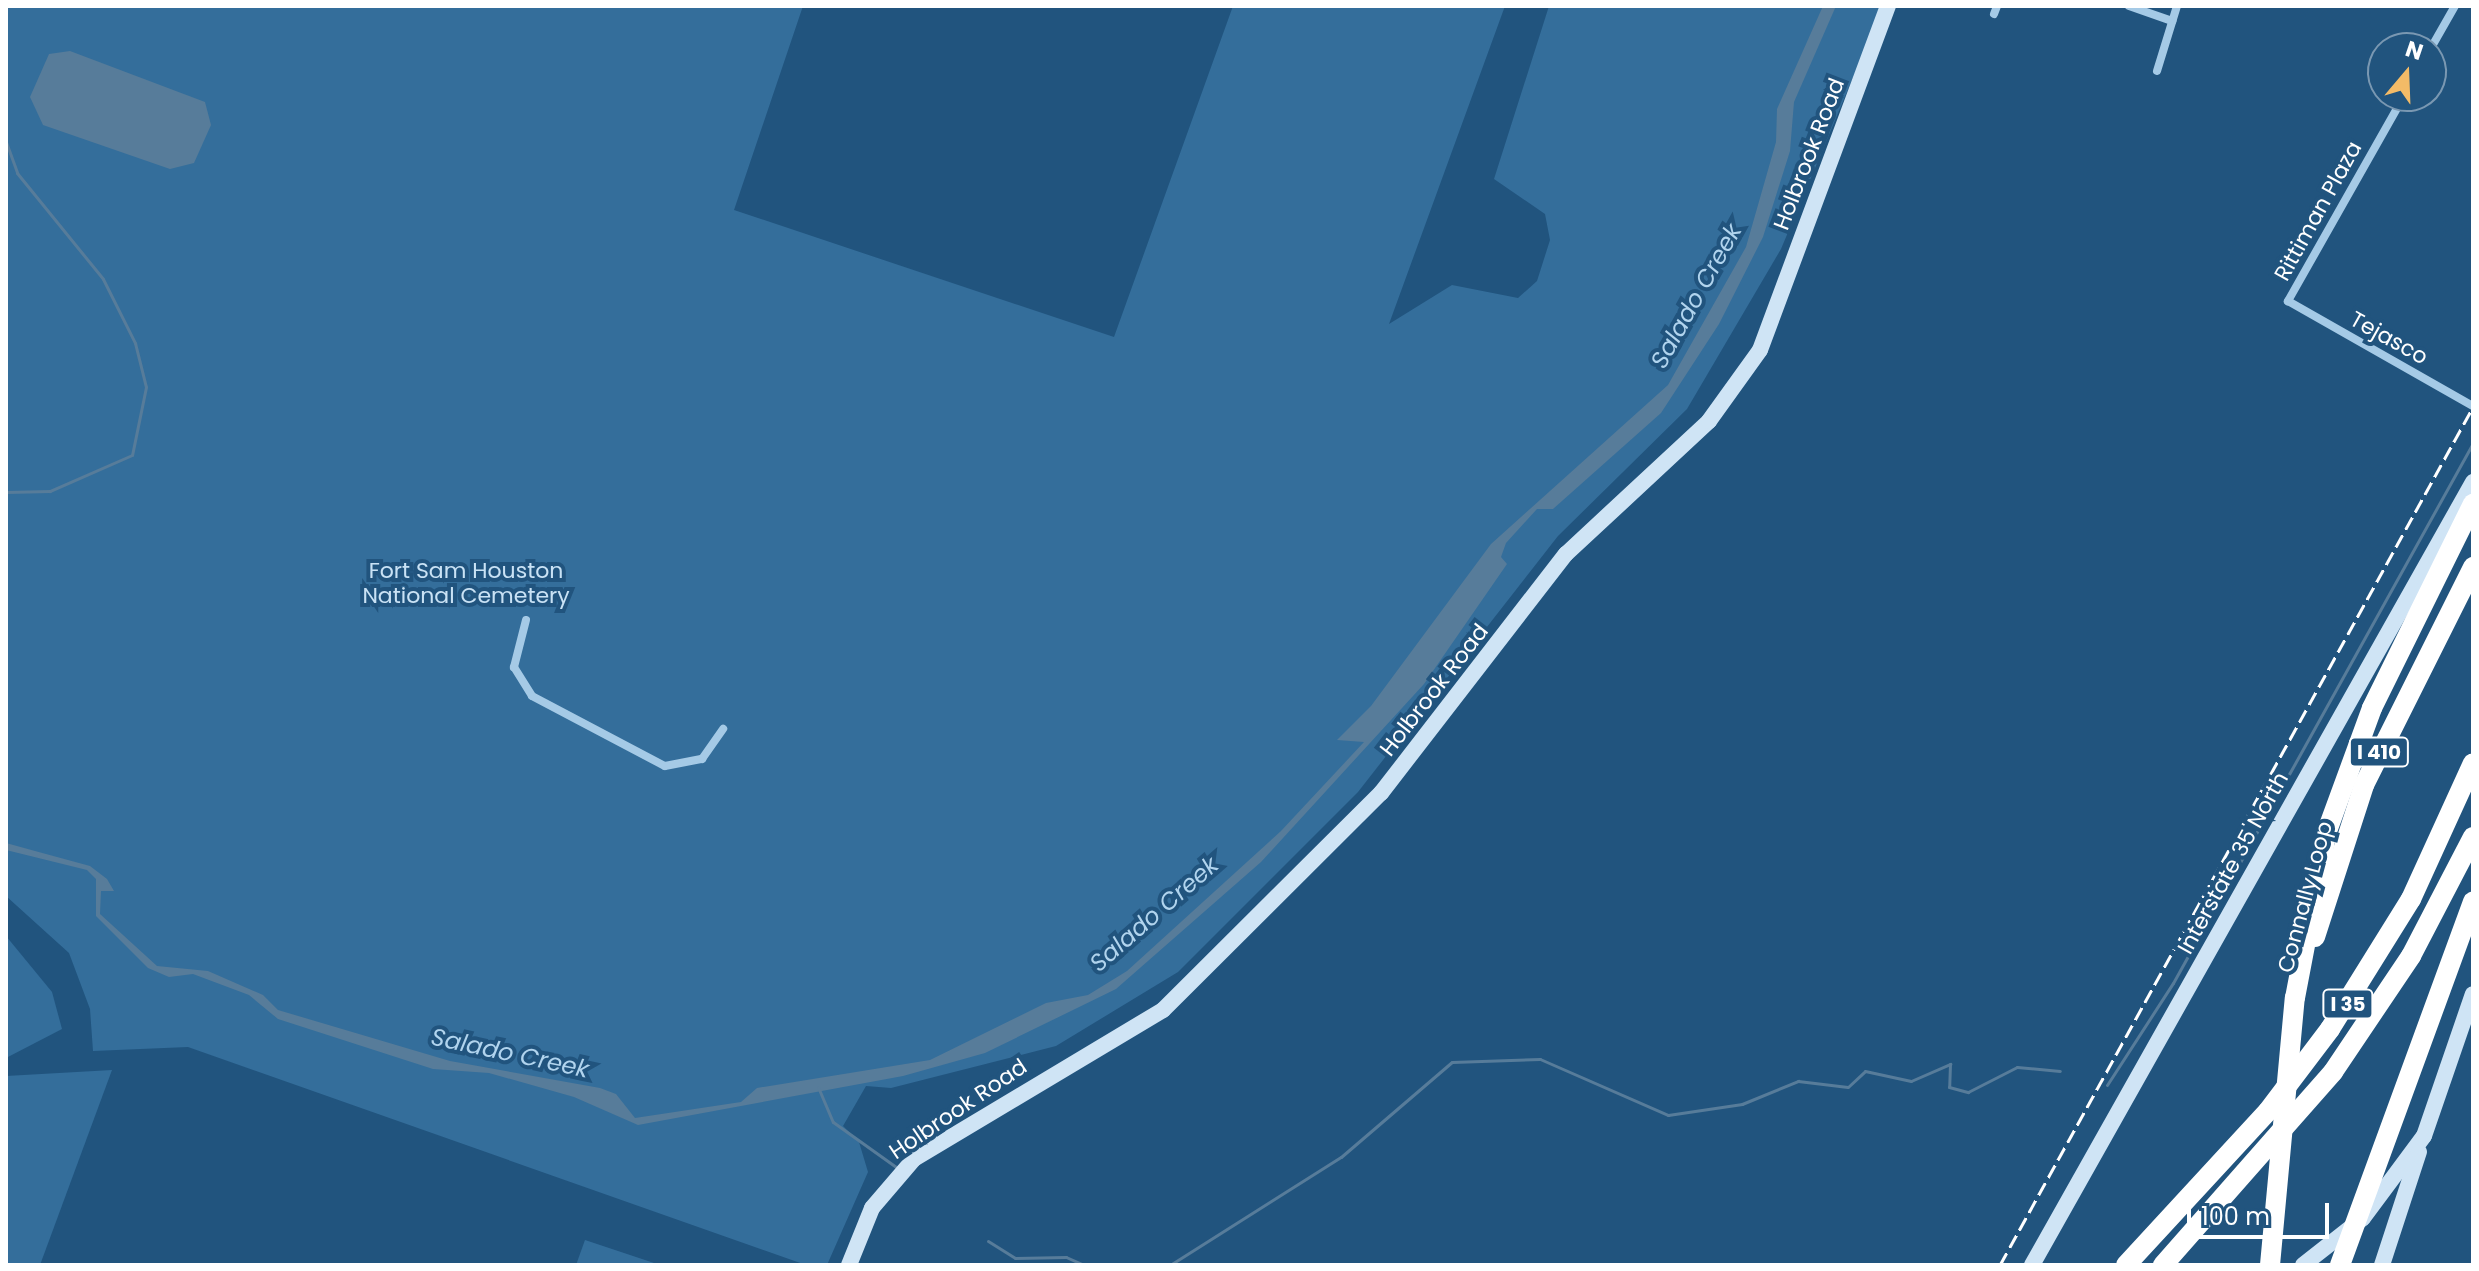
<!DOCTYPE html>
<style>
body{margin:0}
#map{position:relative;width:2479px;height:1271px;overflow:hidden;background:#21547e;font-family:Poppins,sans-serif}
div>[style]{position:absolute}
.green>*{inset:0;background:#346e9b}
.water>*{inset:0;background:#577c9a}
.stream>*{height:3px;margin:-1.5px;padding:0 1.5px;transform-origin:1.5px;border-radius:1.5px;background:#577c9a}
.street>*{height:8px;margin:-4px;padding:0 4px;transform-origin:4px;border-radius:4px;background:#a5cae6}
.secondary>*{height:16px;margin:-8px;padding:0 8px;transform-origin:8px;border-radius:8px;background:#cfe4f5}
.highway>*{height:20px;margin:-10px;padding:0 10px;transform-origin:10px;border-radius:10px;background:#fff}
.rail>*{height:3px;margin-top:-1.5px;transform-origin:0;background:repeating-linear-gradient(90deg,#fff 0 14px,transparent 0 20px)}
span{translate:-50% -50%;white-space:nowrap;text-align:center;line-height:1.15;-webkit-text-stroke:8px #21547e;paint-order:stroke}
.shield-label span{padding:2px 6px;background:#21547e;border:2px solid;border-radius:6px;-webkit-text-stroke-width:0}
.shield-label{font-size:20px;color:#fff;font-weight:700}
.street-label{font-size:22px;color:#fff}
.park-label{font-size:22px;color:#c9e2f5}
.water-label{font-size:24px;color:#b1d4ee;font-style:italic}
.frame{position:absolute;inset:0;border:8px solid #fff;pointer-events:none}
.north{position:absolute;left:2367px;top:32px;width:80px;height:80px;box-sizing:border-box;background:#21547e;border:2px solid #7a98b2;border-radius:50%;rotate:19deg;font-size:22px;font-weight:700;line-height:32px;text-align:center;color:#fff}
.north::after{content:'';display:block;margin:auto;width:28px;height:36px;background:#f3bb67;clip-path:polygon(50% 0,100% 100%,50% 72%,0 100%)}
.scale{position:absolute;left:2187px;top:1203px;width:142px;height:36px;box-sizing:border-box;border:4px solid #fff;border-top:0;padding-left:10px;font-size:24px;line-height:28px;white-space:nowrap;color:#fff;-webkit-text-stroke:6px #21547e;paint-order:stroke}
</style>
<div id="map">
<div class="green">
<div style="clip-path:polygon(6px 6px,803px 6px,734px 210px,1114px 337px,1233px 6px,1505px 6px,1389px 324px,1452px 285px,1518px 298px,1537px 281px,1550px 240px,1545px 214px,1494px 179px,1549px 6px,1883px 6px,1781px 249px,1687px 409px,1558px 536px,1358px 792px,1178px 972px,1056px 1046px,891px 1088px,866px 1086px,843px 1126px,859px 1142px,868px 1172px,827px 1265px,806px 1265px,188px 1047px,93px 1051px,90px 1009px,69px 953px,6px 896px)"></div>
<div style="clip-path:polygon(6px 936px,52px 992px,62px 1029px,6px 1058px)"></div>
<div style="clip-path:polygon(112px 1070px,40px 1265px,6px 1265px,6px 1076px)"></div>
<div style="clip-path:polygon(585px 1240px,660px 1265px,576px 1265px)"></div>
</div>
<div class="water">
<div style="clip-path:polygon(1823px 6px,1836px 6px,1794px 102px,1790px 151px,1763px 237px,1719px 324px,1661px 413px,1553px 509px,1537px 509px,1506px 543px,1501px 557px,1507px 564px,1424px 684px,1261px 862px,1116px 989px,985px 1053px,903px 1076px,638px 1125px,574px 1097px,489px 1073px,433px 1069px,278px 1019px,249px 995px,193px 974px,169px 977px,148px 968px,96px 916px,96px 879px,87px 870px,6px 850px,6px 843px,35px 851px,90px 866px,107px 879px,114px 891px,101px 891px,100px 914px,157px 966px,208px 971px,263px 995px,278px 1010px,450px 1061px,600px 1088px,616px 1094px,635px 1118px,741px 1102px,757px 1088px,930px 1060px,1046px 1003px,1088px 995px,1127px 971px,1281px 831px,1364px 742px,1337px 740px,1371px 706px,1491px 544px,1668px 385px,1746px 247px,1776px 142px,1777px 109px)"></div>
<div style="clip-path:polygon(70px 51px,205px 102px,211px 125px,194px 163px,170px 169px,43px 125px,30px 97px,49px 54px)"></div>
</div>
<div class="stream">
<div style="left:6px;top:142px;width:33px;rotate:70deg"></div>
<div style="left:17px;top:173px;width:136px;rotate:50.9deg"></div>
<div style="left:103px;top:279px;width:72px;rotate:63.4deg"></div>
<div style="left:135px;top:343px;width:45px;rotate:76deg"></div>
<div style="left:146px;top:387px;width:69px;rotate:101.6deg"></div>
<div style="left:132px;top:455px;width:90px;rotate:156.3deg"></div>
<div style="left:50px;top:491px;width:44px;rotate:178.7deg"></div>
<div style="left:2107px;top:1085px;width:121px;rotate:-57.1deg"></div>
<div style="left:2173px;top:983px;width:618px;rotate:-60.95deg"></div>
<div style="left:818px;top:1087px;width:38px;rotate:67deg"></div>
<div style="left:833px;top:1122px;width:77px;rotate:35.5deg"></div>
<div style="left:988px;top:1241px;width:32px;rotate:32deg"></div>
<div style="left:1015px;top:1258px;width:51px;rotate:-1.1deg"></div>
<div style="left:1066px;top:1257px;width:20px;rotate:24deg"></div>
<div style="left:1170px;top:1265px;width:202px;rotate:-32.3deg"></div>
<div style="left:1341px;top:1157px;width:146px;rotate:-40.6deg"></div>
<div style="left:1452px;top:1062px;width:88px;rotate:-2deg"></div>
<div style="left:1540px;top:1059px;width:140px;rotate:23.6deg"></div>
<div style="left:1668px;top:1115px;width:75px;rotate:-8.5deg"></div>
<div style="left:1742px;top:1104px;width:61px;rotate:-22.3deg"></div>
<div style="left:1798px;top:1081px;width:50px;rotate:6.8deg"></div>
<div style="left:1848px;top:1087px;width:23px;rotate:-43deg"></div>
<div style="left:1865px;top:1071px;width:47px;rotate:12.3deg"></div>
<div style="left:1911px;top:1081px;width:43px;rotate:-23.6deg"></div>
<div style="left:1950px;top:1064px;width:23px;rotate:92deg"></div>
<div style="left:1949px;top:1087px;width:20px;rotate:15deg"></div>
<div style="left:1968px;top:1092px;width:55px;rotate:-27deg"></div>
<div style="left:2017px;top:1067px;width:43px;rotate:5.3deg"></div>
</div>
<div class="street">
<div style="left:2129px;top:6px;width:46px;rotate:19.2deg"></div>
<div style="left:1994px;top:14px;width:9px;rotate:-69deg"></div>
<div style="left:2431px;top:48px;width:48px;rotate:-60.3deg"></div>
<div style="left:2157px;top:71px;width:68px;rotate:-72.9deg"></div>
<div style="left:2404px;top:96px;width:236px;rotate:119.5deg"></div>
<div style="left:2288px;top:301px;width:213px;rotate:29.6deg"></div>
<div style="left:526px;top:620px;width:49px;rotate:104.3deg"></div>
<div style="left:514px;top:667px;width:34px;rotate:58deg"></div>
<div style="left:532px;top:696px;width:150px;rotate:27.8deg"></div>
<div style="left:665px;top:766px;width:38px;rotate:-11deg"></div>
<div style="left:702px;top:759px;width:37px;rotate:-55deg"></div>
</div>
<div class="secondary">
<div style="left:849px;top:1265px;width:61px;rotate:-68deg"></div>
<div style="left:872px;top:1208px;width:65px;rotate:-49.4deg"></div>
<div style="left:914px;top:1159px;width:290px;rotate:-30.9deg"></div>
<div style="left:1163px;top:1010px;width:308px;rotate:-44.9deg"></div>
<div style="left:1381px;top:793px;width:302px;rotate:-52.3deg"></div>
<div style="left:1566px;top:554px;width:195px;rotate:-42.9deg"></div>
<div style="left:1709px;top:421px;width:87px;rotate:-54.3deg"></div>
<div style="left:1760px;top:350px;width:367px;rotate:-69.6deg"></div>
<div style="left:2032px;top:1265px;width:899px;rotate:-60.61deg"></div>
<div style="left:2303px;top:1265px;width:76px;rotate:-38.1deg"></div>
<div style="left:2363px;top:1218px;width:102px;rotate:-53.4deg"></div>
<div style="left:2424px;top:1136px;width:150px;rotate:-71deg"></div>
<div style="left:2382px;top:1265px;width:119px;rotate:-71.9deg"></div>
</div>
<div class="highway">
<div style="left:2315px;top:937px;width:160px;rotate:-72.1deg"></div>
<div style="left:2364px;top:785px;width:244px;rotate:-63.4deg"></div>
<div style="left:2126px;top:1265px;width:209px;rotate:-47.3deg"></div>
<div style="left:2268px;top:1111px;width:103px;rotate:-52.9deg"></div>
<div style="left:2330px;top:1029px;width:153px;rotate:-58.1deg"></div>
<div style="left:2411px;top:899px;width:149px;rotate:-65.5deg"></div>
<div style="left:2163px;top:1265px;width:257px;rotate:-48.6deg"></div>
<div style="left:2333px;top:1072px;width:140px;rotate:-56.1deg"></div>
<div style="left:2411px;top:956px;width:134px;rotate:-62.5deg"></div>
<div style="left:2270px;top:1265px;width:268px;rotate:-84.7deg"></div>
<div style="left:2295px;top:998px;width:170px;rotate:-79.2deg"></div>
<div style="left:2327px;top:831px;width:131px;rotate:-69.9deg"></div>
<div style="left:2372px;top:708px;width:228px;rotate:-63.7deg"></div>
<div style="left:2340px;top:1265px;width:387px;rotate:-69.9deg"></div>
</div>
<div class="rail">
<div style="left:2000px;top:1265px;width:980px;rotate:-61.13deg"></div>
</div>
<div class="shield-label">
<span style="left:2379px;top:752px">I 410</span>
<span style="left:2348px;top:1004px">I 35</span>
</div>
<div class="street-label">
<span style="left:1809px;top:154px;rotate:-69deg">Holbrook Road</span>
<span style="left:2318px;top:211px;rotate:-61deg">Rittiman Plaza</span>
<span style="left:2389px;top:338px;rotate:29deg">Tejasco</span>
<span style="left:1434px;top:690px;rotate:-52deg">Holbrook Road</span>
<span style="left:2233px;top:863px;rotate:-61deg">Interstate 35 North</span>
<span style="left:2305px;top:897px;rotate:-75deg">Connally Loop</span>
<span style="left:958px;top:1109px;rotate:-34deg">Holbrook Road</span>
</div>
<div class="park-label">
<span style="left:466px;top:583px">Fort Sam Houston<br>National Cemetery</span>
</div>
<div class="water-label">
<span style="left:1696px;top:296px;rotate:-61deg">Salado Creek</span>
<span style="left:1154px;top:914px;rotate:-41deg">Salado Creek</span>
<span style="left:510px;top:1053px;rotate:12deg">Salado Creek</span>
</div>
<div class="frame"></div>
<div class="north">N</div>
<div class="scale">100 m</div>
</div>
